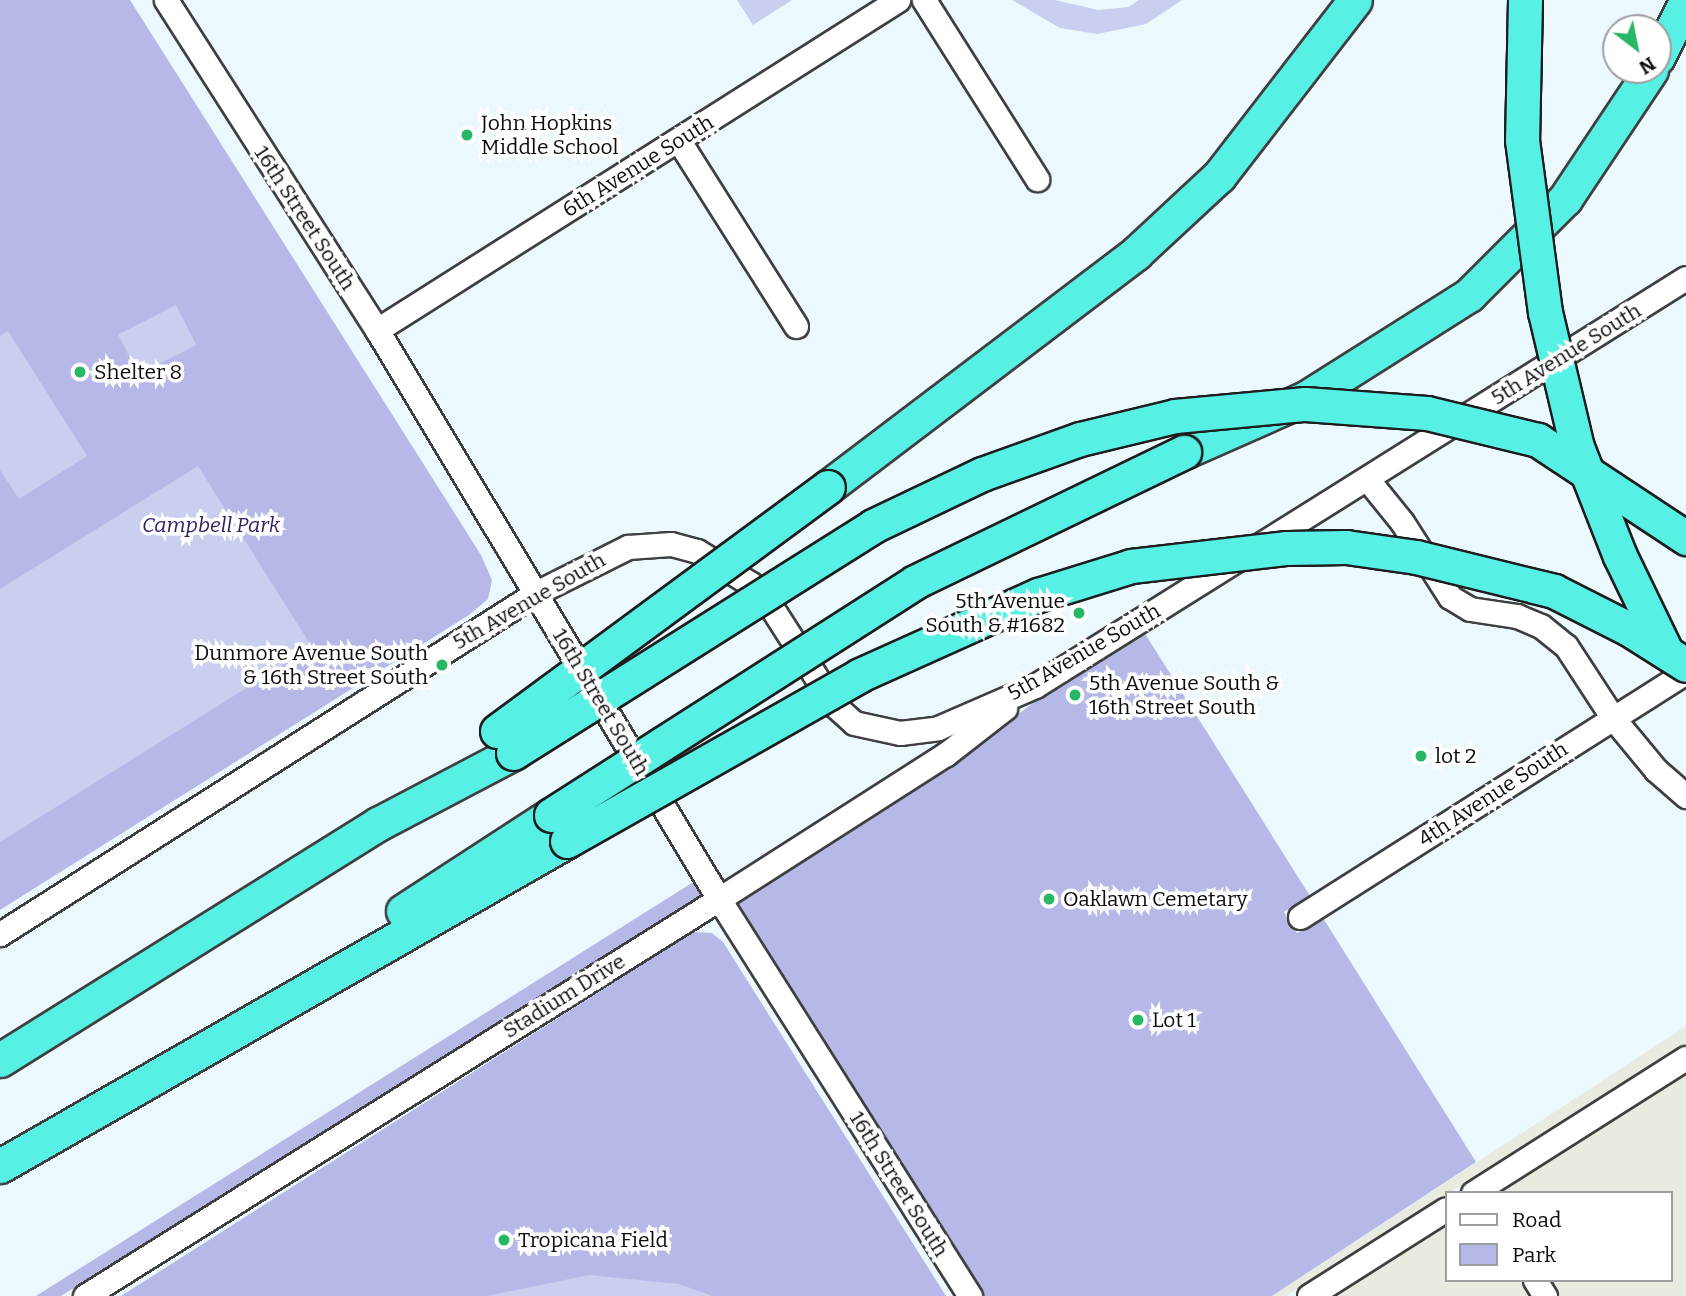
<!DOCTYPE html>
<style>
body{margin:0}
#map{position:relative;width:1686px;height:1296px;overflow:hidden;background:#ebf9fe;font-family:Bitter,serif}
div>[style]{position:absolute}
.industrial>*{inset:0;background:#e7ebe0}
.green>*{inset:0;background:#b6b9e7}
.pitch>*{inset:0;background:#c8cfef;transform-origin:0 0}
.roads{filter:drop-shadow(2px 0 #3f3f3f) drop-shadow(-2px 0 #3f3f3f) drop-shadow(0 2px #3f3f3f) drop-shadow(0 -2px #3f3f3f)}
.minor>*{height:23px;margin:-11.5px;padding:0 11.5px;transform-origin:11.5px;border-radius:11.5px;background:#fff}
.highway>*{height:33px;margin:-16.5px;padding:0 16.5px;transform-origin:16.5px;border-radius:16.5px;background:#57f0e5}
.bridges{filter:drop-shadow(2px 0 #1d1d1d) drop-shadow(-2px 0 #1d1d1d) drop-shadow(0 2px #1d1d1d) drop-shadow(0 -2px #1d1d1d)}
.highway-bridge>*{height:33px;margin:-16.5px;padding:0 16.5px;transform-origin:16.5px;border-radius:16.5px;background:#57f0e5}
.dots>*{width:19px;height:19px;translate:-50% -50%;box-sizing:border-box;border:4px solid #fff;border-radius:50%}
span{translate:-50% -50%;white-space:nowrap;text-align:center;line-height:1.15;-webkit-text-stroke:7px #fff;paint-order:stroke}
.poi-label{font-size:21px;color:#0c0c0c}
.left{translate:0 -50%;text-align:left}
.right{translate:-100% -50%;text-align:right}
.street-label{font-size:21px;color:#0c0c0c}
.park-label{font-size:21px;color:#301f61;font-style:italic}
.legend{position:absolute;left:1445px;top:1191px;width:228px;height:91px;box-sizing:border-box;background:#fff;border:2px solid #9e9e9e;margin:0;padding:9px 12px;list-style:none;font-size:21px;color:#0c0c0c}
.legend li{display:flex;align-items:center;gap:14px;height:35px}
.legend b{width:35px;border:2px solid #9e9e9e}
.north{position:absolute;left:1602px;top:14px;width:70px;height:70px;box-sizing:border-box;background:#fff;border:2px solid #9e9e9e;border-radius:50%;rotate:148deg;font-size:19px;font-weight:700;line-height:28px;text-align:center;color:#0c0c0c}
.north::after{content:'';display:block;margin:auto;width:24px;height:32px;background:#28b765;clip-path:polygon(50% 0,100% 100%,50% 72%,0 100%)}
</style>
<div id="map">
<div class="industrial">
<div style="clip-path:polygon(1686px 1026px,1686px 1043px,1286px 1296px,1272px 1296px)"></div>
<div style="clip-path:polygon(1686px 1073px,1686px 1296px,1558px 1296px,1548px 1280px,1670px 1280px,1670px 1193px,1496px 1193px)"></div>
<div style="clip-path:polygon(1446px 1224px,1446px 1280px,1522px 1280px,1531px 1296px,1333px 1296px)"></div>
</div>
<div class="green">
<div style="clip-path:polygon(0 0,130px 0,481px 555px,492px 580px,488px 599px,469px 615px,0 910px)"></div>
<div style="clip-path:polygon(1144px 632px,1310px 896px,1284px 912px,1297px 933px,1323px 918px,1476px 1162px,1272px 1296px,984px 1296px,735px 903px,952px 764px,1041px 697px)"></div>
<div style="clip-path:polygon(695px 881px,703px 894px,61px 1296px,36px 1296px)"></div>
<div style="clip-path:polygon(693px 932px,712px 933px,723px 942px,946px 1296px,121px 1296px)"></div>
</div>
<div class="pitch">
<div style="clip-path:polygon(737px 0,792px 0,753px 25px)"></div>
<div style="clip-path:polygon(1012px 0,1055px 0,1098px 10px,1128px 7px,1139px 0,1182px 0,1146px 24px,1097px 34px,1060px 28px)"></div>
<div style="left:176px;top:305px;width:45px;height:65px;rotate:63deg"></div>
<div style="clip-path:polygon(8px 331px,87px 456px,19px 499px,0 470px,0 336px)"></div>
<div style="clip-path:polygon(198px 466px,312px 647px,0 842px,0 589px)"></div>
<div style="clip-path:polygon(589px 1275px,679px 1284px,712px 1296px,487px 1296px)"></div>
</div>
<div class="roads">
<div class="minor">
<div style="left:166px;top:0;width:392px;rotate:57.4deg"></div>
<div style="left:377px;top:330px;width:664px;rotate:58.99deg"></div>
<div style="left:719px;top:899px;width:470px;rotate:57.7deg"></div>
<div style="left:924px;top:0;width:212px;rotate:57.7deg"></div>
<div style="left:679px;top:141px;width:219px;rotate:57.7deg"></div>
<div style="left:377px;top:330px;width:617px;rotate:-32.35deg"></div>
<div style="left:1368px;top:480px;width:54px;rotate:51deg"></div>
<div style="left:1402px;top:522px;width:89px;rotate:57.4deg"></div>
<div style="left:1450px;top:597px;width:23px;rotate:31deg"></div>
<div style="left:1470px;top:609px;width:48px;rotate:8.5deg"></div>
<div style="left:1517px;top:616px;width:26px;rotate:23deg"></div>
<div style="left:1541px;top:626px;width:32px;rotate:39deg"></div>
<div style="left:1566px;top:646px;width:86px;rotate:56.9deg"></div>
<div style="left:1613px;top:718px;width:67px;rotate:50.4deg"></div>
<div style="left:1656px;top:770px;width:40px;rotate:41deg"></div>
<div style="left:1300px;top:917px;width:457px;rotate:-32.4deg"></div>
<div style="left:0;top:934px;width:635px;rotate:-32.46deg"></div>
<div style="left:536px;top:593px;width:103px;rotate:-26.6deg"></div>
<div style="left:628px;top:547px;width:43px;rotate:-4deg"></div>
<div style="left:671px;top:544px;width:27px;rotate:15deg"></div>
<div style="left:697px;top:551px;width:63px;rotate:31.4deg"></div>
<div style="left:751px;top:584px;width:28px;rotate:48deg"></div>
<div style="left:770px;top:605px;width:119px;rotate:57.4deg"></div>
<div style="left:834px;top:705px;width:27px;rotate:42deg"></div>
<div style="left:854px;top:723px;width:47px;rotate:12.3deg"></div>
<div style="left:900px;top:733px;width:38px;rotate:-7deg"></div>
<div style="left:938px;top:728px;width:106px;rotate:-23.4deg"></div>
<div style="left:1035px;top:686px;width:768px;rotate:-32.08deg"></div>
<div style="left:1473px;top:1193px;width:252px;rotate:-32.4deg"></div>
<div style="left:1535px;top:1280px;width:19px;rotate:58deg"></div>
<div style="left:85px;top:1296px;width:748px;rotate:-32.05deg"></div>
<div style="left:719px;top:899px;width:269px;rotate:-32.6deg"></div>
<div style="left:946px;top:754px;width:75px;rotate:-37.9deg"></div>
<div style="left:1309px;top:1296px;width:162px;rotate:-32.4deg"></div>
</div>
<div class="highway">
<div style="left:1658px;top:57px;width:63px;rotate:-63.4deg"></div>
<div style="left:1184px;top:452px;width:133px;rotate:-23.9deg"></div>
<div style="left:1306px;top:398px;width:193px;rotate:-32.3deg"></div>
<div style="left:1469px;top:295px;width:136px;rotate:-45deg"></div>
<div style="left:1565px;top:199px;width:155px;rotate:-56.3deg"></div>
<div style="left:828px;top:487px;width:387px;rotate:-37.2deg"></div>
<div style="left:1136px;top:253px;width:113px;rotate:-42.9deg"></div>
<div style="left:1219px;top:176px;width:222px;rotate:-52.3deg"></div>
<div style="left:403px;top:911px;width:176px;rotate:-33deg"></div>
<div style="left:0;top:1060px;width:446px;rotate:-32deg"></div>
<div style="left:378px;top:824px;width:153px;rotate:-27.7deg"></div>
<div style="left:0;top:1166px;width:654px;rotate:-29.82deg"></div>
</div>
</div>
<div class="bridges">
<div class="highway-bridge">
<div style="left:1525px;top:0;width:140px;rotate:91.2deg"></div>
<div style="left:1522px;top:140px;width:174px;rotate:82.4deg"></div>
<div style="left:1545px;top:312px;width:139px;rotate:76.7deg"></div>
<div style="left:1577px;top:447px;width:117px;rotate:68.5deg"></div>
<div style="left:1620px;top:556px;width:103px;rotate:64.2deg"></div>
<div style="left:497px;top:731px;width:411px;rotate:-36.4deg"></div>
<div style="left:513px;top:753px;width:426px;rotate:-32.2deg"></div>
<div style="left:873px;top:526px;width:121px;rotate:-25.5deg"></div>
<div style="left:982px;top:474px;width:104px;rotate:-19.7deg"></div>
<div style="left:1080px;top:439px;width:98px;rotate:-13.6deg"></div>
<div style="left:1175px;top:416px;width:131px;rotate:-5.3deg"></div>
<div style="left:1305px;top:404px;width:122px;rotate:4.2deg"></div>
<div style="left:1427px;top:413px;width:114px;rotate:13.7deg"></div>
<div style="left:1538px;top:440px;width:178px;rotate:33.5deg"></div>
<div style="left:551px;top:815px;width:432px;rotate:-32.6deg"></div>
<div style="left:915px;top:582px;width:299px;rotate:-25.8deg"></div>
<div style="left:567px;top:841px;width:337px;rotate:-29.5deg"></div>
<div style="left:860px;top:675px;width:195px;rotate:-24.2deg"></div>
<div style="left:1038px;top:595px;width:97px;rotate:-17.3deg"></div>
<div style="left:1131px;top:566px;width:157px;rotate:-6.6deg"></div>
<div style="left:1287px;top:548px;width:59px;rotate:-1deg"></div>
<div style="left:1346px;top:547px;width:71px;rotate:8.1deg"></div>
<div style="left:1416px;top:557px;width:142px;rotate:13.8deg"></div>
<div style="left:1554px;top:591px;width:84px;rotate:26.9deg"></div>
<div style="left:1629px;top:629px;width:67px;rotate:32.3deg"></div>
</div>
</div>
<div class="dots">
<div style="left:467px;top:135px;background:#28b765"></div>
<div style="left:80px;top:372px;background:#28b765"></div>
<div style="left:1079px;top:613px;background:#28b765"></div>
<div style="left:442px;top:665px;background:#28b765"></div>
<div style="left:1075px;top:695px;background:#28b765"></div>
<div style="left:1421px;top:756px;background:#28b765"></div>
<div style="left:1049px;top:899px;background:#28b765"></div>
<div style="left:1138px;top:1020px;background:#28b765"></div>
<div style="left:504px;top:1240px;background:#28b765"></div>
</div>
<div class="poi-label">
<span class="left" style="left:481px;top:135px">John Hopkins<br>Middle School</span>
<span class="left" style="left:94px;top:372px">Shelter 8</span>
<span class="right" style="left:1065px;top:613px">5th Avenue<br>South &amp; #1682</span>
<span class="right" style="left:428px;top:665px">Dunmore Avenue South<br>&amp; 16th Street South</span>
<span class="left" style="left:1089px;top:695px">5th Avenue South &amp;<br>16th Street South</span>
<span class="left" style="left:1435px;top:756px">lot 2</span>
<span class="left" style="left:1063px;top:899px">Oaklawn Cemetary</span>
<span class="left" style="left:1152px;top:1020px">Lot 1</span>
<span class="left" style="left:518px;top:1240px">Tropicana Field</span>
</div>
<div class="street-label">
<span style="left:638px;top:166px;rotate:-32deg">6th Avenue South</span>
<span style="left:305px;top:218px;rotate:57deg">16th Street South</span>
<span style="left:1566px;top:354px;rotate:-32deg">5th Avenue South</span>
<span style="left:529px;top:601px;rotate:-30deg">5th Avenue South</span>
<span style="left:1084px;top:652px;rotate:-30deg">5th Avenue South</span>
<span style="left:601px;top:702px;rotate:59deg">16th Street South</span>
<span style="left:1493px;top:794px;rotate:-33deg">4th Avenue South</span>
<span style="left:564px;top:996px;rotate:-32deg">Stadium Drive</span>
<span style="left:899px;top:1184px;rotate:58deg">16th Street South</span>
</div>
<div class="park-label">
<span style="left:211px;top:525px">Campbell Park</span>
</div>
<ul class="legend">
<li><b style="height:9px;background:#fff"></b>Road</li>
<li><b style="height:19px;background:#b6b9e7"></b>Park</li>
</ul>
<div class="north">N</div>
</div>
